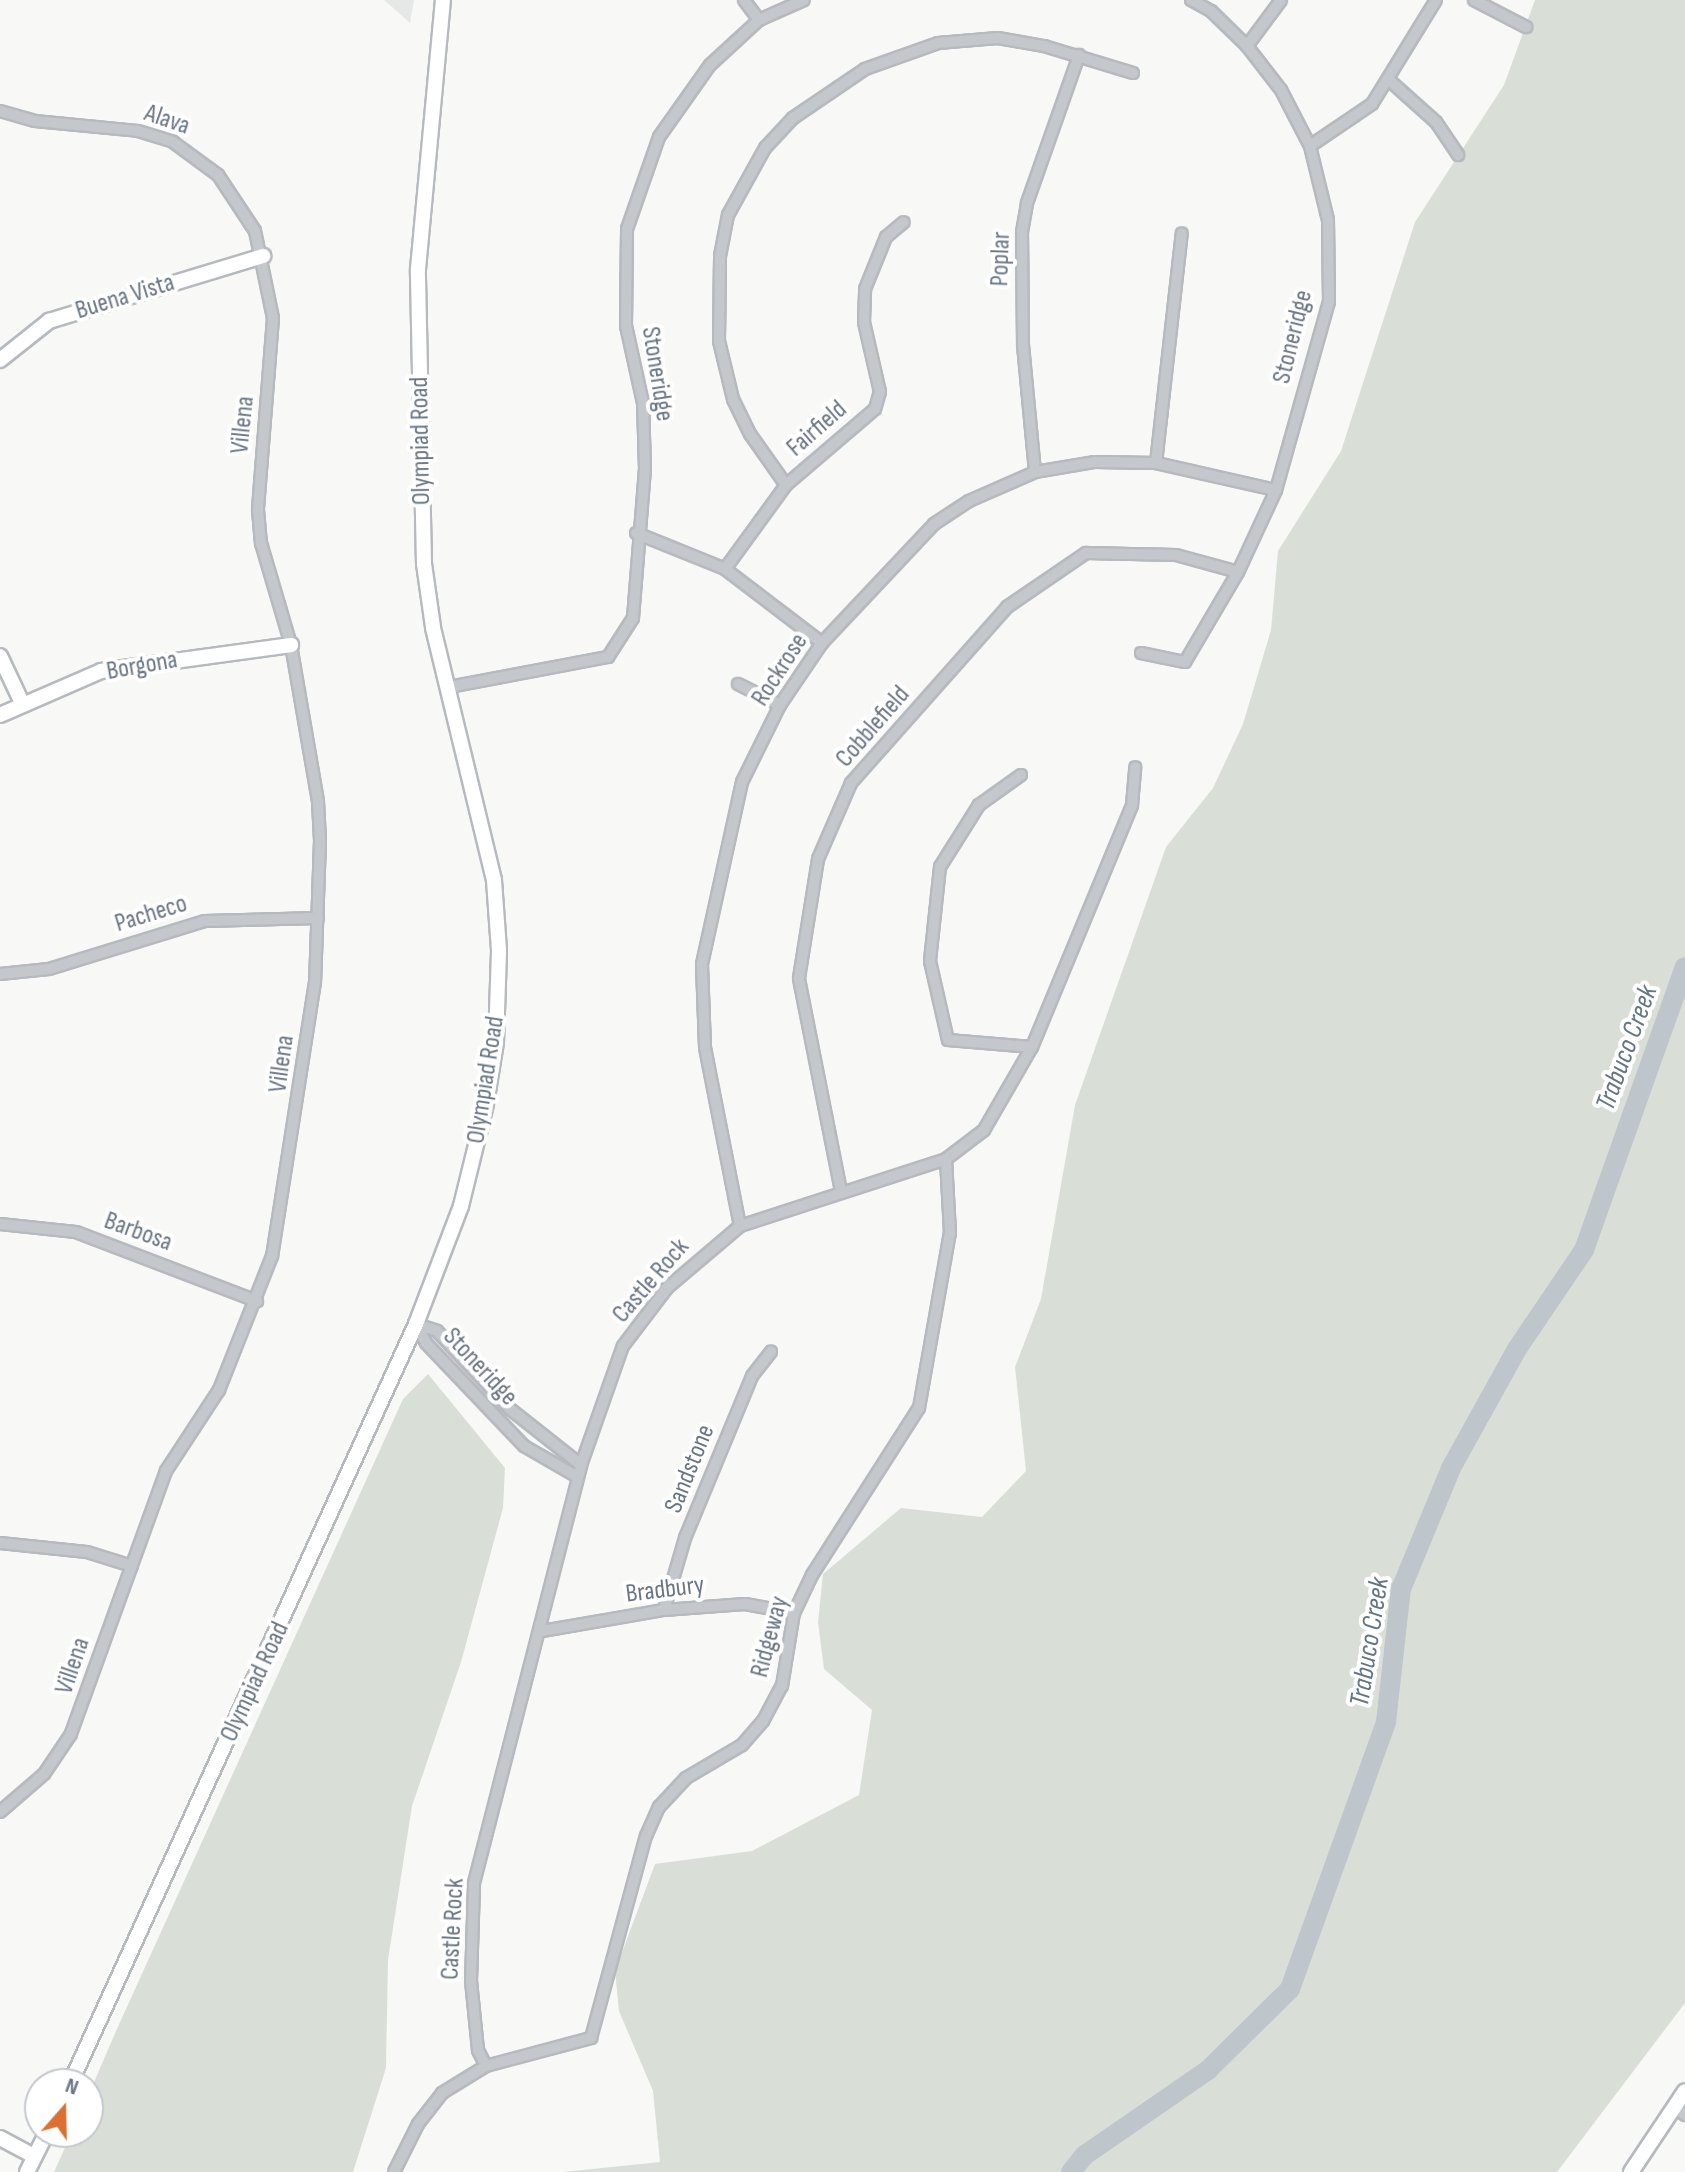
<!DOCTYPE html>
<style>
body{margin:0}
#map{position:relative;width:1685px;height:2172px;overflow:hidden;background:#f8f8f6;font-family:"Sofia Sans Condensed",sans-serif}
div>[style]{position:absolute}
.built>*{inset:0;background:#e6e7e7}
.green>*{inset:0;background:#d9dfd7}
.river>*{height:20px;margin:-10px;padding:0 10px;transform-origin:10px;border-radius:10px;background:#bec6cc}
.roads{filter:drop-shadow(2px 0 #b6babf) drop-shadow(-2px 0 #b6babf) drop-shadow(0 2px #b6babf) drop-shadow(0 -2px #b6babf)}
.street>*{height:10px;margin:-5px;padding:0 5px;transform-origin:5px;border-radius:5px;background:#c4c7cb}
.secondary>*{height:14px;margin:-7px;padding:0 7px;transform-origin:7px;border-radius:7px;background:#fff}
span{translate:-50% -50%;white-space:nowrap;text-align:center;line-height:1.15;-webkit-text-stroke:8px #fff;paint-order:stroke}
.street-label{font-size:26px;color:#687585}
.water-label{font-size:28px;color:#647681;font-style:italic}
.north{position:absolute;left:24px;top:2068px;width:80px;height:80px;box-sizing:border-box;background:#fff;border:2px solid #c3c8ce;border-radius:50%;rotate:20deg;font-size:22px;font-weight:700;line-height:32px;text-align:center;color:#687585}
.north::after{content:'';display:block;margin:auto;width:28px;height:36px;background:#dc6f32;clip-path:polygon(50% 0,100% 100%,50% 72%,0 100%)}
</style>
<div id="map">
<div class="built">
<div style="clip-path:polygon(384px 0,414px 0,410px 23px)"></div>
</div>
<div class="green">
<div style="clip-path:polygon(1535px 0,1685px 0,1685px 2003px,1557px 2172px,563px 2172px,660px 2162px,653px 2091px,619px 2011px,615px 1971px,655px 1864px,752px 1851px,859px 1795px,872px 1710px,824px 1669px,818px 1622px,823px 1574px,901px 1508px,982px 1517px,1026px 1471px,1015px 1367px,1041px 1299px,1075px 1105px,1166px 847px,1213px 788px,1243px 724px,1271px 630px,1278px 551px,1341px 451px,1415px 222px,1504px 85px)"></div>
<div style="clip-path:polygon(428px 1374px,505px 1468px,503px 1508px,461px 1662px,412px 1806px,388px 1960px,386px 2068px,353px 2172px,54px 2172px,72px 2132px,88px 2132px,88px 2096px,116px 2031px,403px 1399px)"></div>
</div>
<div class="river">
<div style="left:1071px;top:2172px;width:22px;rotate:-51deg"></div>
<div style="left:1085px;top:2155px;width:150px;rotate:-34.6deg"></div>
<div style="left:1208px;top:2070px;width:115px;rotate:-44.6deg"></div>
<div style="left:1290px;top:1989px;width:284px;rotate:-70.2deg"></div>
<div style="left:1386px;top:1722px;width:134px;rotate:-83.6deg"></div>
<div style="left:1401px;top:1589px;width:131px;rotate:-67.5deg"></div>
<div style="left:1451px;top:1468px;width:136px;rotate:-61deg"></div>
<div style="left:1517px;top:1349px;width:120px;rotate:-55.9deg"></div>
<div style="left:1584px;top:1250px;width:300px;rotate:-70.4deg"></div>
</div>
<div class="roads">
<div class="street">
<div style="left:744px;top:0;width:25px;rotate:53deg"></div>
<div style="left:1474px;top:0;width:59px;rotate:27.4deg"></div>
<div style="left:1247px;top:46px;width:57px;rotate:-53.5deg"></div>
<div style="left:1389px;top:80px;width:63px;rotate:41.8deg"></div>
<div style="left:1436px;top:122px;width:40px;rotate:56deg"></div>
<div style="left:0;top:111px;width:36px;rotate:16deg"></div>
<div style="left:35px;top:121px;width:103px;rotate:5.5deg"></div>
<div style="left:138px;top:131px;width:37px;rotate:17deg"></div>
<div style="left:173px;top:142px;width:56px;rotate:36.3deg"></div>
<div style="left:218px;top:175px;width:67px;rotate:56.5deg"></div>
<div style="left:255px;top:231px;width:89px;rotate:78.3deg"></div>
<div style="left:273px;top:318px;width:193px;rotate:94.5deg"></div>
<div style="left:258px;top:510px;width:33px;rotate:85deg"></div>
<div style="left:261px;top:543px;width:106px;rotate:73.6deg"></div>
<div style="left:291px;top:645px;width:159px;rotate:80.2deg"></div>
<div style="left:318px;top:802px;width:39px;rotate:87deg"></div>
<div style="left:320px;top:841px;width:141px;rotate:92deg"></div>
<div style="left:315px;top:982px;width:277px;rotate:98.9deg"></div>
<div style="left:272px;top:1256px;width:144px;rotate:111.6deg"></div>
<div style="left:219px;top:1390px;width:97px;rotate:123.2deg"></div>
<div style="left:166px;top:1471px;width:280px;rotate:109.9deg"></div>
<div style="left:71px;top:1734px;width:48px;rotate:124deg"></div>
<div style="left:44px;top:1774px;width:58px;rotate:139.2deg"></div>
<div style="left:1310px;top:146px;width:75px;rotate:-34.1deg"></div>
<div style="left:1372px;top:104px;width:122px;rotate:-58.4deg"></div>
<div style="left:1156px;top:463px;width:231px;rotate:-83.6deg"></div>
<div style="left:1035px;top:472px;width:129px;rotate:-95.4deg"></div>
<div style="left:1023px;top:344px;width:112px;rotate:-90.5deg"></div>
<div style="left:1022px;top:232px;width:29px;rotate:-80deg"></div>
<div style="left:1027px;top:203px;width:157px;rotate:-70.6deg"></div>
<div style="left:786px;top:485px;width:62px;rotate:-125.2deg"></div>
<div style="left:750px;top:434px;width:39px;rotate:-116deg"></div>
<div style="left:733px;top:399px;width:60px;rotate:-103.6deg"></div>
<div style="left:719px;top:341px;width:85px;rotate:-89.3deg"></div>
<div style="left:720px;top:256px;width:42px;rotate:-79deg"></div>
<div style="left:728px;top:215px;width:77px;rotate:-61.1deg"></div>
<div style="left:765px;top:148px;width:41px;rotate:-47deg"></div>
<div style="left:793px;top:118px;width:87px;rotate:-34.2deg"></div>
<div style="left:865px;top:69px;width:77px;rotate:-19.6deg"></div>
<div style="left:938px;top:43px;width:60px;rotate:-4.8deg"></div>
<div style="left:998px;top:38px;width:47px;rotate:9.9deg"></div>
<div style="left:1044px;top:46px;width:93px;rotate:16.9deg"></div>
<div style="left:636px;top:533px;width:96px;rotate:22deg"></div>
<div style="left:725px;top:569px;width:122px;rotate:37.3deg"></div>
<div style="left:725px;top:569px;width:104px;rotate:-54deg"></div>
<div style="left:786px;top:485px;width:117px;rotate:-40.5deg"></div>
<div style="left:875px;top:409px;width:18px;rotate:-74deg"></div>
<div style="left:880px;top:392px;width:72px;rotate:-102.9deg"></div>
<div style="left:864px;top:322px;width:33px;rotate:-88deg"></div>
<div style="left:865px;top:289px;width:56px;rotate:-68deg"></div>
<div style="left:886px;top:237px;width:23px;rotate:-40deg"></div>
<div style="left:1141px;top:653px;width:45px;rotate:11.6deg"></div>
<div style="left:1185px;top:662px;width:104px;rotate:-59.5deg"></div>
<div style="left:1238px;top:572px;width:90px;rotate:-65.1deg"></div>
<div style="left:1276px;top:490px;width:195px;rotate:-74.3deg"></div>
<div style="left:1329px;top:302px;width:82px;rotate:-90.7deg"></div>
<div style="left:1328px;top:220px;width:76px;rotate:-103.7deg"></div>
<div style="left:1310px;top:146px;width:63px;rotate:-117.4deg"></div>
<div style="left:1281px;top:90px;width:56px;rotate:-127.7deg"></div>
<div style="left:1247px;top:46px;width:50px;rotate:-135.8deg"></div>
<div style="left:1211px;top:11px;width:23px;rotate:-151deg"></div>
<div style="left:738px;top:684px;width:47px;rotate:26.6deg"></div>
<div style="left:449px;top:687px;width:162px;rotate:-10.7deg"></div>
<div style="left:608px;top:657px;width:46px;rotate:-57.3deg"></div>
<div style="left:633px;top:618px;width:149px;rotate:-85.4deg"></div>
<div style="left:645px;top:469px;width:66px;rotate:-91.7deg"></div>
<div style="left:643px;top:403px;width:79px;rotate:-102.4deg"></div>
<div style="left:626px;top:326px;width:97px;rotate:-89.4deg"></div>
<div style="left:627px;top:229px;width:97px;rotate:-70.8deg"></div>
<div style="left:659px;top:137px;width:88px;rotate:-54.7deg"></div>
<div style="left:710px;top:65px;width:67px;rotate:-42.6deg"></div>
<div style="left:759px;top:20px;width:49px;rotate:-24deg"></div>
<div style="left:1021px;top:775px;width:52px;rotate:144.5deg"></div>
<div style="left:979px;top:805px;width:73px;rotate:122.2deg"></div>
<div style="left:940px;top:867px;width:95px;rotate:96.1deg"></div>
<div style="left:930px;top:961px;width:81px;rotate:77.2deg"></div>
<div style="left:948px;top:1040px;width:84px;rotate:4.8deg"></div>
<div style="left:0;top:974px;width:49px;rotate:-5.8deg"></div>
<div style="left:49px;top:969px;width:163px;rotate:-17.1deg"></div>
<div style="left:205px;top:921px;width:113px;rotate:-1.5deg"></div>
<div style="left:841px;top:1191px;width:217px;rotate:-101.2deg"></div>
<div style="left:799px;top:978px;width:121px;rotate:-80.9deg"></div>
<div style="left:818px;top:859px;width:83px;rotate:-66.5deg"></div>
<div style="left:851px;top:783px;width:235px;rotate:-48.4deg"></div>
<div style="left:1007px;top:607px;width:96px;rotate:-34.4deg"></div>
<div style="left:1086px;top:553px;width:90px;rotate:1.3deg"></div>
<div style="left:1176px;top:555px;width:64px;rotate:15.3deg"></div>
<div style="left:0;top:1224px;width:76px;rotate:6deg"></div>
<div style="left:76px;top:1232px;width:194px;rotate:20.9deg"></div>
<div style="left:740px;top:1226px;width:182px;rotate:-101.1deg"></div>
<div style="left:705px;top:1047px;width:83px;rotate:-92.1deg"></div>
<div style="left:702px;top:964px;width:186px;rotate:-77.6deg"></div>
<div style="left:742px;top:782px;width:86px;rotate:-63.7deg"></div>
<div style="left:780px;top:705px;width:75px;rotate:-55.9deg"></div>
<div style="left:822px;top:643px;width:163px;rotate:-46.7deg"></div>
<div style="left:934px;top:524px;width:42px;rotate:-33.3deg"></div>
<div style="left:969px;top:501px;width:72px;rotate:-23.7deg"></div>
<div style="left:1035px;top:472px;width:61px;rotate:-9.5deg"></div>
<div style="left:1095px;top:462px;width:61px;rotate:0.9deg"></div>
<div style="left:1156px;top:463px;width:123px;rotate:12.7deg"></div>
<div style="left:416px;top:1324px;width:21px;rotate:62deg"></div>
<div style="left:426px;top:1343px;width:142px;rotate:46.4deg"></div>
<div style="left:524px;top:1446px;width:62px;rotate:29.9deg"></div>
<div style="left:416px;top:1324px;width:22px;rotate:18deg"></div>
<div style="left:437px;top:1331px;width:107px;rotate:46.9deg"></div>
<div style="left:510px;top:1409px;width:90px;rotate:38.3deg"></div>
<div style="left:0;top:1543px;width:87px;rotate:5.9deg"></div>
<div style="left:87px;top:1552px;width:47px;rotate:17.3deg"></div>
<div style="left:664px;top:1610px;width:75px;rotate:-73.7deg"></div>
<div style="left:685px;top:1538px;width:175px;rotate:-67.5deg"></div>
<div style="left:752px;top:1376px;width:31px;rotate:-52deg"></div>
<div style="left:542px;top:1631px;width:124px;rotate:-9.8deg"></div>
<div style="left:664px;top:1610px;width:81px;rotate:-4.2deg"></div>
<div style="left:745px;top:1604px;width:50px;rotate:10.4deg"></div>
<div style="left:486px;top:2066px;width:18px;rotate:-117deg"></div>
<div style="left:478px;top:2050px;width:69px;rotate:-95.8deg"></div>
<div style="left:471px;top:1981px;width:98px;rotate:-88.2deg"></div>
<div style="left:474px;top:1883px;width:431px;rotate:-75.6deg"></div>
<div style="left:581px;top:1465px;width:126px;rotate:-70.6deg"></div>
<div style="left:623px;top:1346px;width:73px;rotate:-52.8deg"></div>
<div style="left:667px;top:1288px;width:96px;rotate:-40.3deg"></div>
<div style="left:740px;top:1226px;width:217px;rotate:-18deg"></div>
<div style="left:946px;top:1159px;width:48px;rotate:-37.3deg"></div>
<div style="left:984px;top:1130px;width:96px;rotate:-60deg"></div>
<div style="left:1032px;top:1047px;width:262px;rotate:-67.5deg"></div>
<div style="left:1132px;top:805px;width:38px;rotate:-85deg"></div>
<div style="left:1674px;top:2107px;width:14px;rotate:36deg"></div>
<div style="left:394px;top:2172px;width:54px;rotate:-63.4deg"></div>
<div style="left:418px;top:2124px;width:39px;rotate:-52deg"></div>
<div style="left:442px;top:2093px;width:52px;rotate:-31.5deg"></div>
<div style="left:486px;top:2066px;width:109px;rotate:-14.9deg"></div>
<div style="left:591px;top:2038px;width:209px;rotate:-74.8deg"></div>
<div style="left:646px;top:1836px;width:32px;rotate:-66deg"></div>
<div style="left:659px;top:1807px;width:40px;rotate:-47deg"></div>
<div style="left:686px;top:1778px;width:65px;rotate:-30.5deg"></div>
<div style="left:742px;top:1745px;width:32px;rotate:-49deg"></div>
<div style="left:763px;top:1721px;width:40px;rotate:-62deg"></div>
<div style="left:782px;top:1686px;width:74px;rotate:-80.7deg"></div>
<div style="left:794px;top:1613px;width:42px;rotate:-64.7deg"></div>
<div style="left:812px;top:1575px;width:198px;rotate:-57.4deg"></div>
<div style="left:919px;top:1408px;width:178px;rotate:-80deg"></div>
<div style="left:950px;top:1233px;width:74px;rotate:-93.1deg"></div>
</div>
<div class="secondary">
<div style="left:0;top:360px;width:63px;rotate:-38.5deg"></div>
<div style="left:49px;top:321px;width:224px;rotate:-16.9deg"></div>
<div style="left:0;top:656px;width:52px;rotate:64.9deg"></div>
<div style="left:0;top:715px;width:110px;rotate:-23.5deg"></div>
<div style="left:101px;top:671px;width:192px;rotate:-7.8deg"></div>
<div style="left:70px;top:2084px;width:835px;rotate:-65.52deg"></div>
<div style="left:416px;top:1324px;width:126px;rotate:-69.1deg"></div>
<div style="left:461px;top:1206px;width:105px;rotate:-76.2deg"></div>
<div style="left:486px;top:1104px;width:63px;rotate:-80.8deg"></div>
<div style="left:496px;top:1042px;width:92px;rotate:-88.1deg"></div>
<div style="left:499px;top:950px;width:70px;rotate:-94.1deg"></div>
<div style="left:494px;top:880px;width:260px;rotate:-103.6deg"></div>
<div style="left:433px;top:627px;width:64px;rotate:-98.1deg"></div>
<div style="left:424px;top:564px;width:295px;rotate:-91.2deg"></div>
<div style="left:418px;top:269px;width:270px;rotate:-84.7deg"></div>
<div style="left:0;top:2138px;width:38px;rotate:28deg"></div>
<div style="left:27px;top:2172px;width:45px;rotate:-63.4deg"></div>
<div style="left:1631px;top:2172px;width:97px;rotate:-56.3deg"></div>
</div>
</div>
<div class="street-label">
<span style="left:167px;top:120px;rotate:19deg">Alava</span>
<span style="left:1001px;top:259px;rotate:-88deg">Poplar</span>
<span style="left:125px;top:297px;rotate:-17deg">Buena Vista</span>
<span style="left:1293px;top:337px;rotate:-76deg">Stoneridge</span>
<span style="left:657px;top:374px;rotate:81deg">Stoneridge</span>
<span style="left:243px;top:425px;rotate:-84deg">Villena</span>
<span style="left:817px;top:429px;rotate:-41deg">Fairfield</span>
<span style="left:421px;top:441px;rotate:-91deg">Olympiad Road</span>
<span style="left:142px;top:666px;rotate:-10deg">Borgona</span>
<span style="left:780px;top:670px;rotate:-57deg">Rockrose</span>
<span style="left:873px;top:727px;rotate:-49deg">Cobblefield</span>
<span style="left:151px;top:914px;rotate:-17deg">Pacheco</span>
<span style="left:282px;top:1064px;rotate:-82deg">Villena</span>
<span style="left:486px;top:1080px;rotate:-81deg">Olympiad Road</span>
<span style="left:138px;top:1232px;rotate:20deg">Barbosa</span>
<span style="left:651px;top:1281px;rotate:-49deg">Castle Rock</span>
<span style="left:480px;top:1367px;rotate:47deg">Stoneridge</span>
<span style="left:690px;top:1469px;rotate:-68deg">Sandstone</span>
<span style="left:665px;top:1590px;rotate:-7deg">Bradbury</span>
<span style="left:770px;top:1637px;rotate:-75deg">Ridgeway</span>
<span style="left:73px;top:1666px;rotate:-71deg">Villena</span>
<span style="left:255px;top:1682px;rotate:-65deg">Olympiad Road</span>
<span style="left:453px;top:1929px;rotate:-87deg">Castle Rock</span>
</div>
<div class="water-label">
<span style="left:1627px;top:1048px;rotate:-70deg">Trabuco Creek</span>
<span style="left:1370px;top:1642px;rotate:-81deg">Trabuco Creek</span>
</div>
<div class="north">N</div>
</div>
